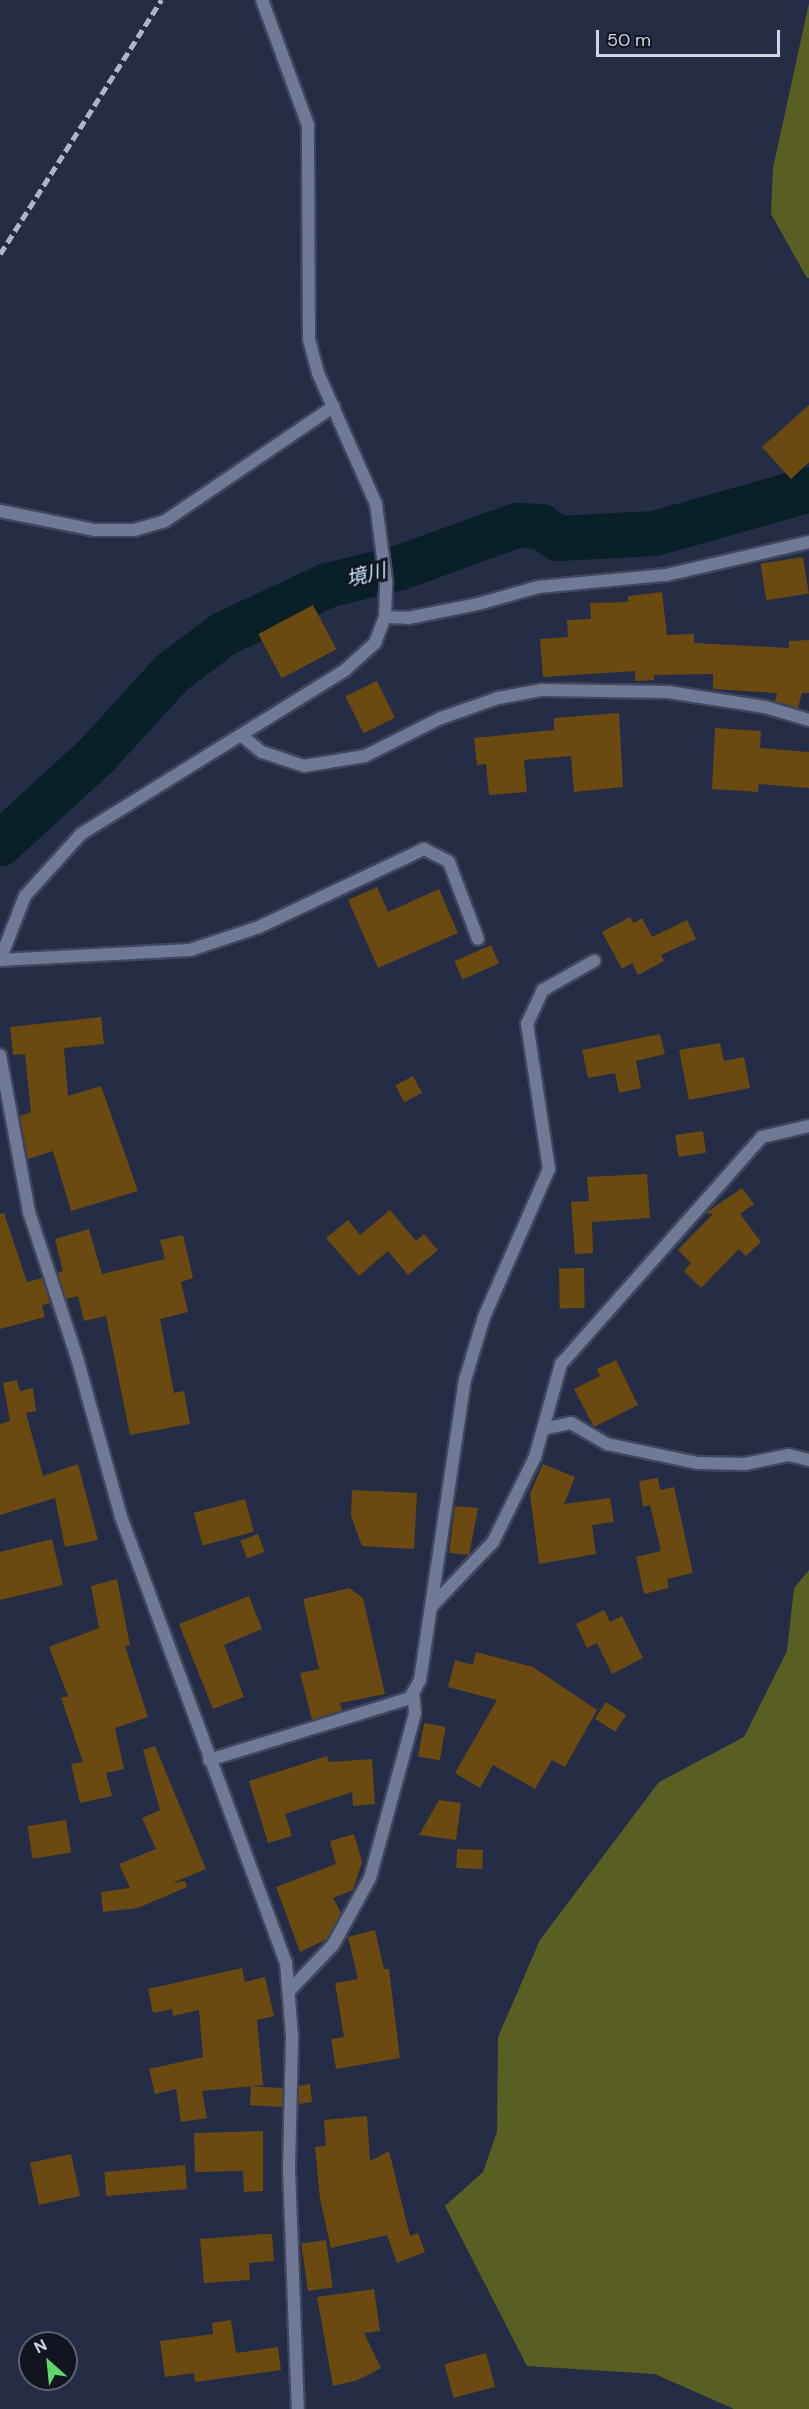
<!DOCTYPE html>
<meta charset="utf-8">
<style>
body{margin:0}
#map{position:relative;width:809px;height:2409px;overflow:hidden;background:#252c45;font-family:"DM Sans","Noto Sans JP",sans-serif}
div>[style]{position:absolute}
.forest>*{inset:0;background:#595f23}
.river>*{height:45px;margin:-22.5px;padding:0 22.5px;transform-origin:22.5px;border-radius:22.5px;background:#092028}
.building>*{inset:0;background:#6a4a11;transform-origin:0 0}
.roads{filter:drop-shadow(2px 0 #40465b) drop-shadow(-2px 0 #40465b) drop-shadow(0 2px #40465b) drop-shadow(0 -2px #40465b)}
.street>*{height:12px;margin:-6px;padding:0 6px;transform-origin:6px;border-radius:6px;background:#707a97}
.rail>*{height:4.5px;margin-top:-2.25px;transform-origin:0;background:repeating-linear-gradient(90deg,#afb5c7 0 9px,transparent 0 13.5px)}
span{translate:-50% -50%;white-space:nowrap;text-align:center;line-height:1.15;-webkit-text-stroke:6px #121521;paint-order:stroke}
.water-label{font-size:20px;color:#c2e8f8;font-style:italic}
.north{position:absolute;left:18px;top:2331px;width:60px;height:60px;box-sizing:border-box;background:#121521;border:2px solid #5e616f;border-radius:50%;rotate:333deg;font-size:16px;font-weight:700;line-height:24px;text-align:center;color:#cfd4e5}
.north::after{content:'';display:block;margin:auto;width:21px;height:27px;background:#60d56b;clip-path:polygon(50% 0,100% 100%,50% 72%,0 100%)}
.scale{position:absolute;left:596px;top:30px;width:184px;height:27px;box-sizing:border-box;border:3px solid #cfd4e5;border-top:0;padding-left:8px;font-size:18px;line-height:21px;white-space:nowrap;color:#cfd4e5;-webkit-text-stroke:4px #121521;paint-order:stroke}
</style>
<div id="map">
<div class="forest">
<div style="clip-path:polygon(809px 3px,809px 278px,807px 278px,771px 214px,773px 168px)"></div>
<div style="clip-path:polygon(809px 1570px,809px 2409px,734px 2409px,655px 2374px,527px 2366px,445px 2206px,483px 2172px,497px 2132px,498px 2037px,540px 1940px,659px 1782px,744px 1737px,787px 1651px,794px 1588px)"></div>
</div>
<div class="river">
<div style="left:0;top:843px;width:132px;rotate:-42.5deg"></div>
<div style="left:97px;top:754px;width:111px;rotate:-47.6deg"></div>
<div style="left:172px;top:672px;width:65px;rotate:-36.9deg"></div>
<div style="left:224px;top:633px;width:114px;rotate:-25deg"></div>
<div style="left:327px;top:585px;width:75px;rotate:-13.9deg"></div>
<div style="left:400px;top:567px;width:123px;rotate:-19.9deg"></div>
<div style="left:516px;top:525px;width:24px;rotate:2deg"></div>
<div style="left:540px;top:526px;width:22px;rotate:34deg"></div>
<div style="left:558px;top:538px;width:96px;rotate:-3deg"></div>
<div style="left:654px;top:533px;width:161px;rotate:-15.8deg"></div>
</div>
<div class="building">
<div style="clip-path:polygon(809px 405px,809px 462px,791px 479px,762px 447px)"></div>
<div style="left:803px;top:557px;width:37px;height:43px;rotate:81deg"></div>
<div style="clip-path:polygon(662px 592px,667px 635px,694px 634px,694px 643px,789px 648px,789px 641px,809px 640px,809px 693px,802px 693px,798px 708px,775px 701px,777px 693px,713px 689px,713px 674px,654px 675px,654px 680px,635px 681px,635px 671px,543px 677px,540px 639px,568px 637px,567px 620px,591px 619px,590px 603px,628px 602px,628px 596px)"></div>
<div style="left:313px;top:605px;width:50px;height:62px;rotate:62deg"></div>
<div style="left:377px;top:681px;width:41px;height:35px;rotate:64deg"></div>
<div style="clip-path:polygon(619px 713px,623px 787px,574px 792px,571px 756px,524px 760px,527px 792px,489px 795px,486px 764px,477px 765px,474px 738px,554px 730px,554px 718px)"></div>
<div style="clip-path:polygon(715px 728px,761px 731px,760px 748px,809px 752px,809px 788px,759px 784px,758px 792px,712px 789px)"></div>
<div style="clip-path:polygon(377px 887px,388px 912px,439px 889px,458px 933px,378px 968px,348px 900px)"></div>
<div style="clip-path:polygon(630px 917px,634px 923px,642px 918px,652px 937px,687px 920px,696px 939px,661px 955px,664px 961px,638px 975px,632px 963px,622px 969px,602px 932px)"></div>
<div style="left:491px;top:945px;width:20px;height:40px;rotate:66deg"></div>
<div style="clip-path:polygon(101px 1017px,104px 1044px,64px 1048px,68px 1096px,101px 1086px,138px 1191px,71px 1211px,53px 1151px,28px 1159px,20px 1116px,31px 1112px,25px 1054px,13px 1055px,10px 1027px)"></div>
<div style="clip-path:polygon(660px 1034px,665px 1054px,636px 1061px,641px 1088px,619px 1093px,615px 1073px,588px 1078px,582px 1050px)"></div>
<div style="clip-path:polygon(720px 1043px,724px 1061px,744px 1057px,750px 1088px,689px 1100px,679px 1050px)"></div>
<div style="left:413px;top:1076px;width:19px;height:20px;rotate:62deg"></div>
<div style="left:703px;top:1131px;width:22px;height:28px;rotate:82deg"></div>
<div style="clip-path:polygon(647px 1174px,650px 1218px,592px 1222px,593px 1253px,575px 1254px,571px 1202px,589px 1201px,587px 1177px)"></div>
<div style="clip-path:polygon(742px 1188px,754px 1204px,740px 1214px,761px 1242px,746px 1256px,739px 1249px,701px 1288px,684px 1271px,691px 1263px,678px 1250px,713px 1214px,706px 1213px)"></div>
<div style="clip-path:polygon(390px 1210px,416px 1241px,424px 1234px,438px 1250px,408px 1275px,388px 1251px,359px 1276px,326px 1238px,348px 1220px,360px 1235px)"></div>
<div style="clip-path:polygon(4px 1213px,27px 1282px,42px 1278px,50px 1303px,42px 1305px,45px 1317px,0 1329px,0 1214px)"></div>
<div style="clip-path:polygon(89px 1229px,102px 1274px,165px 1259px,160px 1240px,183px 1235px,193px 1278px,181px 1282px,188px 1312px,160px 1319px,174px 1393px,184px 1391px,190px 1424px,130px 1435px,106px 1316px,84px 1321px,78px 1296px,66px 1299px,58px 1273px,63px 1271px,55px 1239px)"></div>
<div style="left:584px;top:1268px;width:40px;height:25px;rotate:89deg"></div>
<div style="clip-path:polygon(616px 1360px,638px 1405px,594px 1427px,574px 1389px,600px 1376px,597px 1369px)"></div>
<div style="clip-path:polygon(17px 1380px,20px 1391px,33px 1388px,36px 1411px,26px 1413px,43px 1476px,78px 1464px,98px 1540px,65px 1547px,55px 1498px,0 1515px,0 1424px,10px 1421px,3px 1383px)"></div>
<div style="clip-path:polygon(543px 1464px,575px 1477px,564px 1504px,610px 1498px,614px 1522px,592px 1525px,596px 1554px,539px 1564px,530px 1494px)"></div>
<div style="clip-path:polygon(658px 1478px,660px 1490px,674px 1487px,693px 1573px,667px 1579px,669px 1588px,644px 1594px,636px 1557px,661px 1551px,650px 1505px,643px 1507px,639px 1481px)"></div>
<div style="clip-path:polygon(352px 1490px,417px 1493px,414px 1549px,362px 1546px,351px 1516px)"></div>
<div style="left:245px;top:1499px;width:34px;height:53px;rotate:75deg"></div>
<div style="clip-path:polygon(455px 1506px,478px 1508px,469px 1555px,449px 1553px)"></div>
<div style="left:258px;top:1534px;width:19px;height:19px;rotate:69deg"></div>
<div style="clip-path:polygon(52px 1539px,63px 1585px,0 1600px,0 1552px)"></div>
<div style="clip-path:polygon(117px 1579px,130px 1645px,125px 1646px,148px 1717px,115px 1728px,124px 1769px,106px 1773px,112px 1796px,80px 1803px,71px 1764px,83px 1762px,61px 1698px,68px 1696px,49px 1647px,99px 1628px,91px 1586px)"></div>
<div style="clip-path:polygon(349px 1588px,363px 1598px,385px 1694px,340px 1703px,342px 1710px,312px 1720px,300px 1673px,319px 1669px,303px 1599px)"></div>
<div style="clip-path:polygon(249px 1596px,262px 1629px,224px 1645px,244px 1697px,213px 1709px,179px 1624px)"></div>
<div style="clip-path:polygon(604px 1610px,610px 1622px,622px 1616px,643px 1658px,612px 1674px,597px 1643px,587px 1648px,576px 1624px)"></div>
<div style="clip-path:polygon(476px 1652px,533px 1667px,597px 1710px,565px 1767px,552px 1760px,535px 1789px,493px 1765px,480px 1788px,455px 1773px,497px 1700px,448px 1687px,455px 1660px,473px 1665px)"></div>
<div style="left:606px;top:1702px;width:24px;height:20px;rotate:33deg"></div>
<div style="left:424px;top:1723px;width:22px;height:34px;rotate:10deg"></div>
<div style="clip-path:polygon(155px 1746px,206px 1869px,172px 1883px,185px 1881px,187px 1887px,138px 1908px,103px 1912px,101px 1892px,130px 1888px,119px 1864px,156px 1849px,142px 1818px,160px 1810px,143px 1750px)"></div>
<div style="clip-path:polygon(327px 1756px,329px 1762px,372px 1759px,375px 1804px,353px 1806px,352px 1792px,285px 1814px,292px 1836px,268px 1843px,249px 1781px)"></div>
<div style="clip-path:polygon(439px 1800px,461px 1803px,456px 1840px,419px 1835px)"></div>
<div style="left:66px;top:1820px;width:33px;height:39px;rotate:81deg"></div>
<div style="clip-path:polygon(354px 1834px,362px 1862px,353px 1890px,333px 1898px,341px 1913px,327px 1939px,300px 1952px,276px 1887px,336px 1864px,330px 1841px)"></div>
<div style="left:457px;top:1849px;width:26px;height:19px;rotate:2deg"></div>
<div style="clip-path:polygon(375px 1930px,384px 1969px,389px 1969px,400px 2058px,336px 2069px,331px 2039px,344px 2037px,335px 1983px,358px 1979px,348px 1937px)"></div>
<div style="clip-path:polygon(242px 1968px,245px 1982px,265px 1977px,274px 2016px,257px 2020px,263px 2085px,202px 2091px,207px 2118px,181px 2122px,176px 2089px,155px 2094px,149px 2069px,203px 2057px,199px 2010px,173px 2016px,172px 2009px,153px 2013px,148px 1989px)"></div>
<div style="clip-path:polygon(310px 2084px,312px 2102px,299px 2104px,299px 2086px)"></div>
<div style="left:283px;top:2088px;width:19px;height:32px;rotate:93deg"></div>
<div style="clip-path:polygon(367px 2116px,370px 2161px,389px 2151px,410px 2236px,418px 2233px,425px 2252px,397px 2263px,387px 2235px,331px 2248px,320px 2199px,315px 2147px,326px 2146px,324px 2120px)"></div>
<div style="clip-path:polygon(263px 2131px,263px 2191px,244px 2192px,243px 2171px,195px 2172px,194px 2133px)"></div>
<div style="left:71px;top:2154px;width:43px;height:42px;rotate:78deg"></div>
<div style="left:185px;top:2165px;width:24px;height:81px;rotate:85deg"></div>
<div style="clip-path:polygon(264px 2234px,272px 2234px,274px 2261px,249px 2263px,250px 2280px,204px 2283px,200px 2239px)"></div>
<div style="left:326px;top:2240px;width:48px;height:25px;rotate:82deg"></div>
<div style="clip-path:polygon(374px 2289px,380px 2331px,364px 2333px,381px 2368px,358px 2380px,333px 2386px,317px 2297px)"></div>
<div style="clip-path:polygon(231px 2320px,236px 2353px,278px 2347px,281px 2370px,195px 2382px,194px 2373px,165px 2377px,160px 2341px,213px 2334px,212px 2323px)"></div>
<div style="left:486px;top:2353px;width:35px;height:43px;rotate:75deg"></div>
</div>
<div class="roads">
<div class="street">
<div style="left:0;top:511px;width:96px;rotate:11.4deg"></div>
<div style="left:94px;top:530px;width:40px"></div>
<div style="left:134px;top:530px;width:32px;rotate:-16deg"></div>
<div style="left:165px;top:521px;width:204px;rotate:-34.2deg"></div>
<div style="left:385px;top:617px;width:23px;rotate:2deg"></div>
<div style="left:408px;top:618px;width:71px;rotate:-11.3deg"></div>
<div style="left:478px;top:604px;width:62px;rotate:-15.8deg"></div>
<div style="left:538px;top:587px;width:129px;rotate:-5.4deg"></div>
<div style="left:666px;top:575px;width:147px;rotate:-13deg"></div>
<div style="left:242px;top:736px;width:26px;rotate:39deg"></div>
<div style="left:262px;top:752px;width:44px;rotate:18.4deg"></div>
<div style="left:304px;top:766px;width:62px;rotate:-9.3deg"></div>
<div style="left:365px;top:756px;width:85px;rotate:-26.6deg"></div>
<div style="left:441px;top:718px;width:60px;rotate:-19.3deg"></div>
<div style="left:498px;top:698px;width:45px;rotate:-10.3deg"></div>
<div style="left:542px;top:690px;width:126px;rotate:0.9deg"></div>
<div style="left:668px;top:692px;width:98px;rotate:8.8deg"></div>
<div style="left:765px;top:707px;width:46px;rotate:16.5deg"></div>
<div style="left:0;top:960px;width:69px;rotate:-68.7deg"></div>
<div style="left:25px;top:896px;width:84px;rotate:-47.9deg"></div>
<div style="left:81px;top:834px;width:311px;rotate:-31.8deg"></div>
<div style="left:345px;top:670px;width:40px;rotate:-42deg"></div>
<div style="left:375px;top:643px;width:28px;rotate:-69deg"></div>
<div style="left:385px;top:617px;width:36px;rotate:-88deg"></div>
<div style="left:386px;top:581px;width:78px;rotate:-97.4deg"></div>
<div style="left:376px;top:504px;width:143px;rotate:-113.9deg"></div>
<div style="left:318px;top:373px;width:34px;rotate:-105deg"></div>
<div style="left:309px;top:340px;width:215px;rotate:-90.3deg"></div>
<div style="left:308px;top:125px;width:133px;rotate:-110.2deg"></div>
<div style="left:0;top:960px;width:190px;rotate:-3deg"></div>
<div style="left:190px;top:950px;width:73px;rotate:-18.4deg"></div>
<div style="left:259px;top:927px;width:183px;rotate:-25.3deg"></div>
<div style="left:424px;top:849px;width:28px;rotate:27deg"></div>
<div style="left:449px;top:862px;width:82px;rotate:69.4deg"></div>
<div style="left:0;top:1055px;width:160px;rotate:79.5deg"></div>
<div style="left:29px;top:1212px;width:154px;rotate:71.8deg"></div>
<div style="left:77px;top:1358px;width:165px;rotate:74.5deg"></div>
<div style="left:121px;top:1517px;width:475px;rotate:69.7deg"></div>
<div style="left:286px;top:1962px;width:75px;rotate:85.4deg"></div>
<div style="left:292px;top:2037px;width:132px;rotate:91.3deg"></div>
<div style="left:289px;top:2169px;width:240px;rotate:87.9deg"></div>
<div style="left:543px;top:1429px;width:29px;rotate:-12deg"></div>
<div style="left:571px;top:1423px;width:42px;rotate:30.3deg"></div>
<div style="left:607px;top:1444px;width:93px;rotate:11.8deg"></div>
<div style="left:698px;top:1463px;width:47px;rotate:1.2deg"></div>
<div style="left:745px;top:1464px;width:45px;rotate:-11.6deg"></div>
<div style="left:789px;top:1455px;width:21px;rotate:14deg"></div>
<div style="left:431px;top:1607px;width:90px;rotate:-46.4deg"></div>
<div style="left:493px;top:1542px;width:95px;rotate:-63.7deg"></div>
<div style="left:535px;top:1457px;width:97px;rotate:-74.4deg"></div>
<div style="left:561px;top:1364px;width:303px;rotate:-48.5deg"></div>
<div style="left:762px;top:1137px;width:48px;rotate:-13.2deg"></div>
<div style="left:209px;top:1760px;width:194px;rotate:-17.1deg"></div>
<div style="left:394px;top:1703px;width:17px;rotate:-17deg"></div>
<div style="left:410px;top:1698px;width:21px;rotate:-61deg"></div>
<div style="left:420px;top:1680px;width:303px;rotate:-81.5deg"></div>
<div style="left:465px;top:1380px;width:66px;rotate:-73.2deg"></div>
<div style="left:484px;top:1317px;width:162px;rotate:-66.3deg"></div>
<div style="left:549px;top:1169px;width:147px;rotate:-98.6deg"></div>
<div style="left:527px;top:1024px;width:38px;rotate:-65deg"></div>
<div style="left:543px;top:990px;width:59px;rotate:-29.6deg"></div>
<div style="left:289px;top:1991px;width:64px;rotate:-46.3deg"></div>
<div style="left:333px;top:1945px;width:77px;rotate:-61.1deg"></div>
<div style="left:370px;top:1878px;width:171px;rotate:-74.7deg"></div>
<div style="left:415px;top:1713px;width:21px;rotate:-95deg"></div>
</div>
</div>
<div class="rail">
<div style="left:0;top:254px;width:301px;rotate:-57.6deg"></div>
</div>
<div class="water-label">
<span style="left:366px;top:575px;rotate:-14deg">境川</span>
</div>
<div class="north">N</div>
<div class="scale">50 m</div>
</div>
